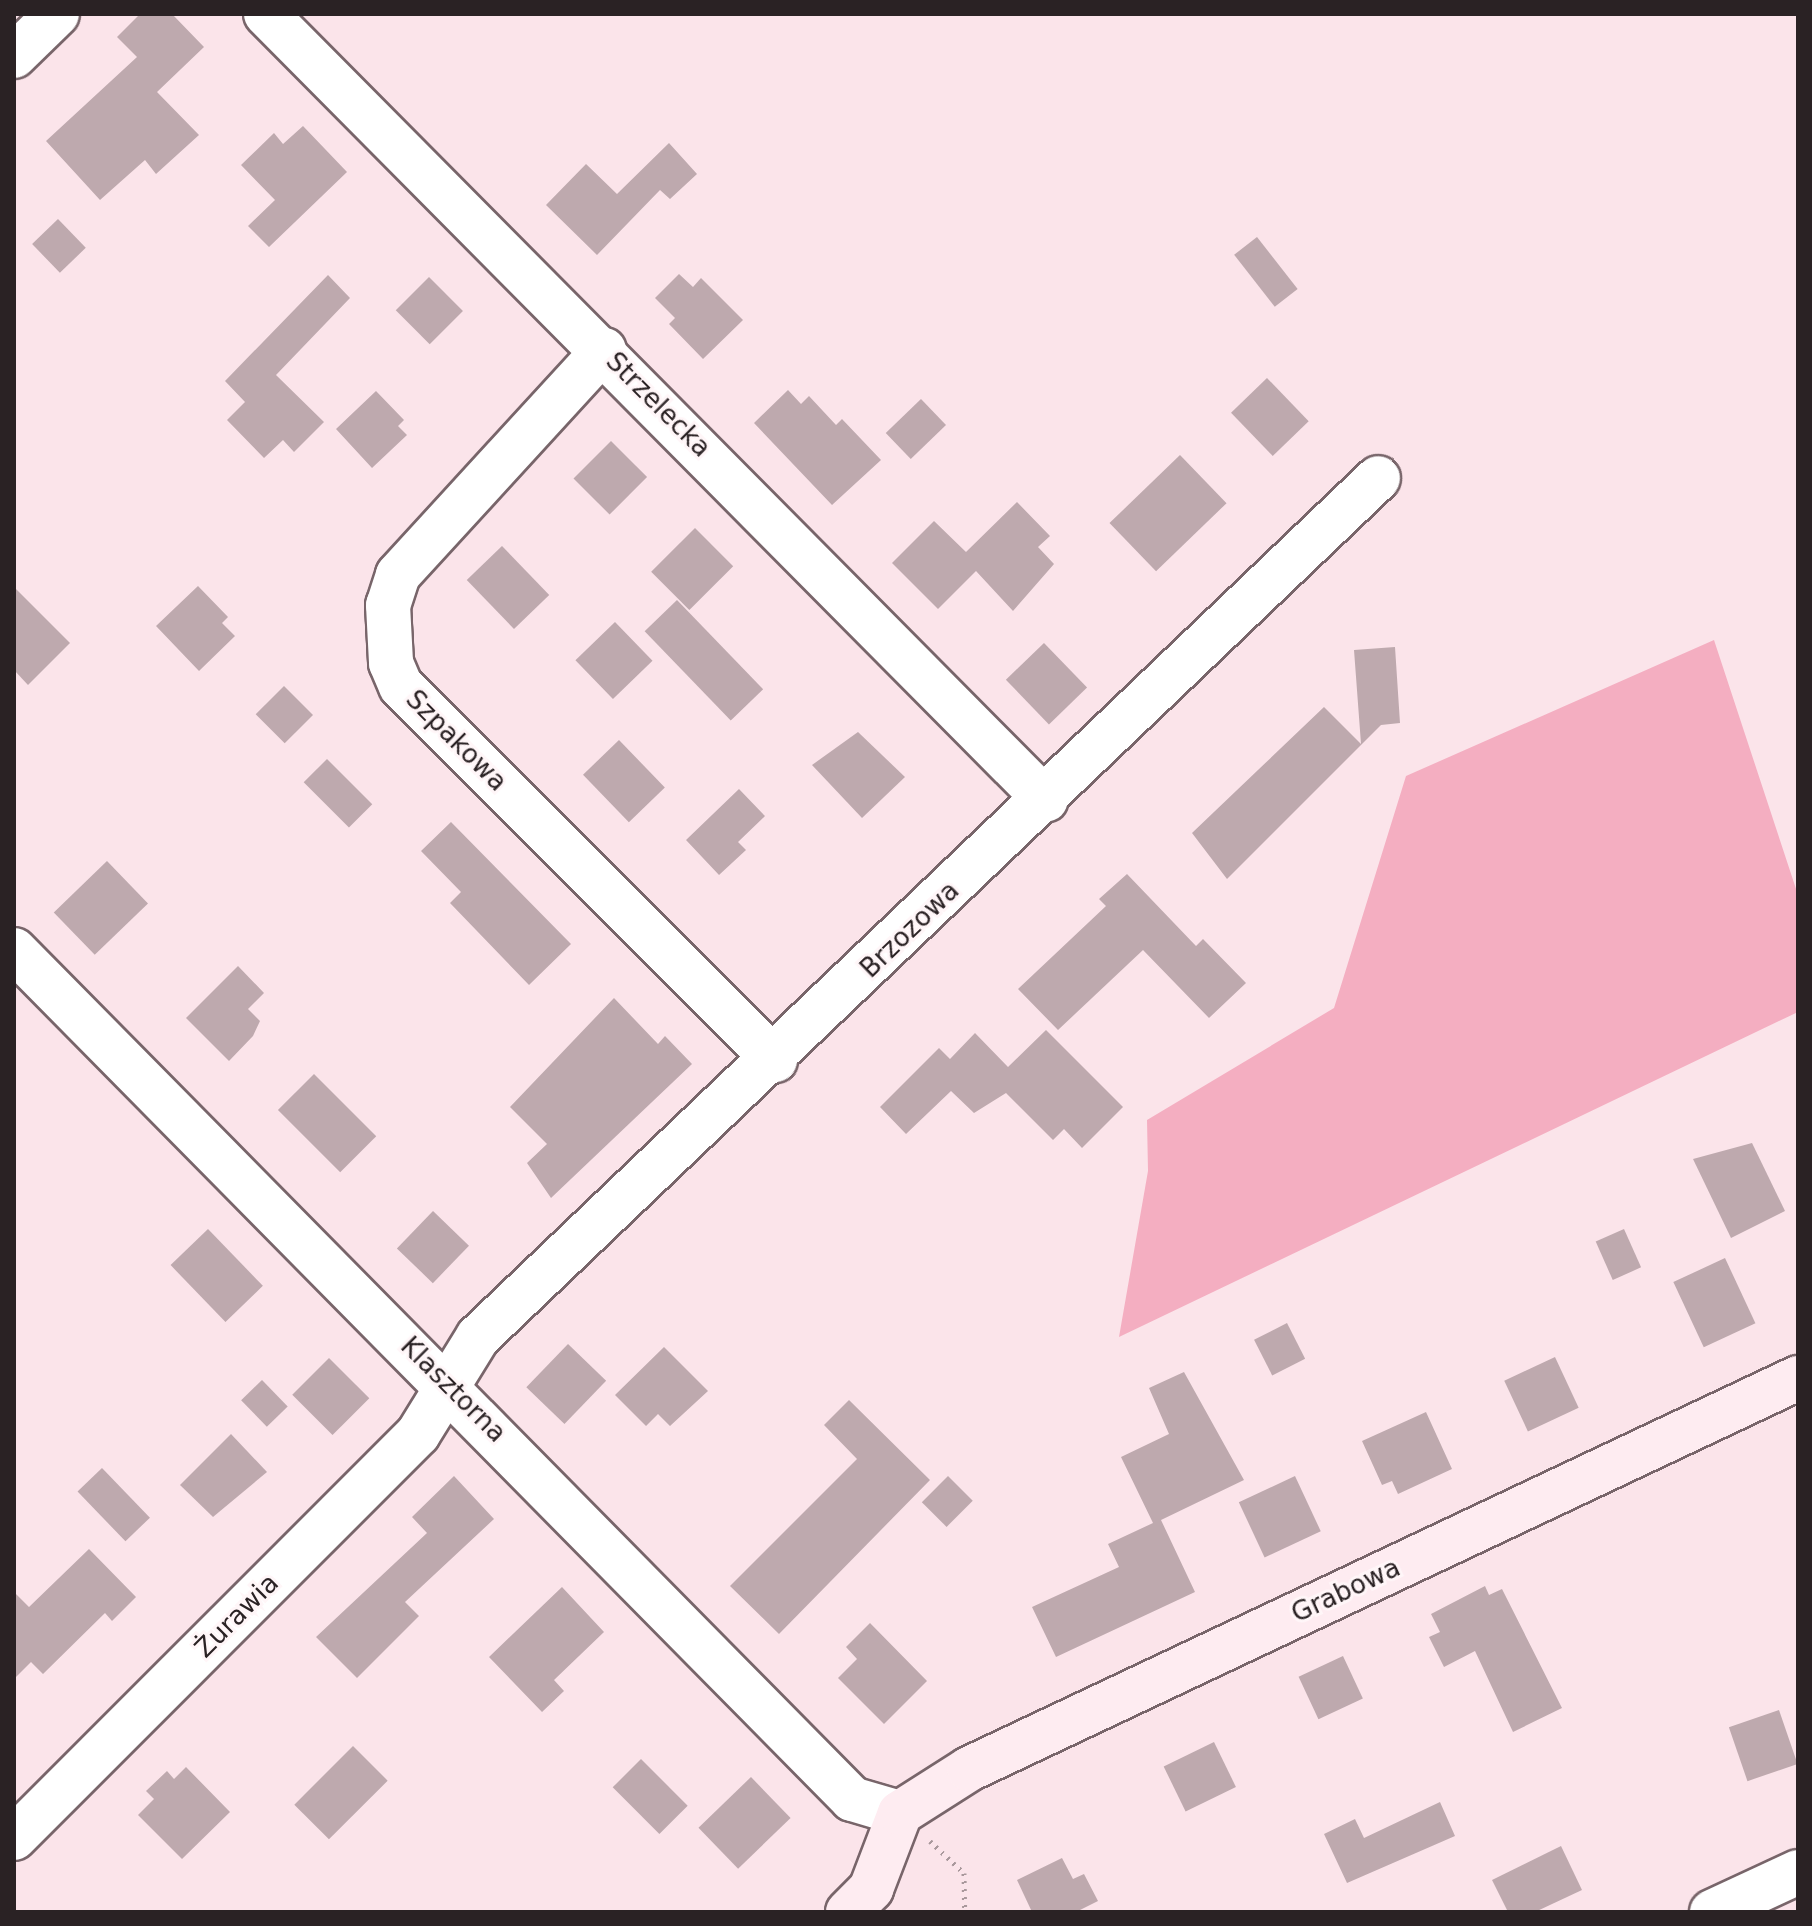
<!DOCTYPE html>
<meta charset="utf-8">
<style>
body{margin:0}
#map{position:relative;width:1812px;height:1926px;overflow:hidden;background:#fbe4ea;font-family:"DejaVu Sans",sans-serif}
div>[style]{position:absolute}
.green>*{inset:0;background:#f4aec1}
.building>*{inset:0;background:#bea9ae;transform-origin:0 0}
.path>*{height:5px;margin-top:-2.5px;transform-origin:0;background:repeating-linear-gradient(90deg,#a9989c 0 2px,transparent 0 8px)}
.roads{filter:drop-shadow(2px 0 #78656a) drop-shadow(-2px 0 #78656a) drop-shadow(0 2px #78656a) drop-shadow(0 -2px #78656a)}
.street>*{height:44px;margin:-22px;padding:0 22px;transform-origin:22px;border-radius:22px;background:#fff}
.secondary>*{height:44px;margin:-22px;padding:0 22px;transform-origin:22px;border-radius:22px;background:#feecf1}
span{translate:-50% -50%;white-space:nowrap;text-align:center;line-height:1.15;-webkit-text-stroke:6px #fff6f8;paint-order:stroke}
.street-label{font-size:26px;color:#2a2224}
.frame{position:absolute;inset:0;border:16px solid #2a2224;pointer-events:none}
</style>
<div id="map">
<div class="green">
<div style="clip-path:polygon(1714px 640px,1798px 895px,1798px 1012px,1119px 1337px,1148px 1171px,1147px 1120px,1334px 1008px,1406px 776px)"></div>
</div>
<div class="building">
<div style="clip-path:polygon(140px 14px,172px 14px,204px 47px,157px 92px,199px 135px,156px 174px,145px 160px,100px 200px,46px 141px,137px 57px,117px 37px)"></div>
<div style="clip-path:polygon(303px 126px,347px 172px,269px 247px,248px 226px,275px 200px,241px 165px,274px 133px,283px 144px)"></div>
<div style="clip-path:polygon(669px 143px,697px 174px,670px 199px,660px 190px,597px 255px,546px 205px,586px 164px,617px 194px)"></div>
<div style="left:58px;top:219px;width:40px;height:36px;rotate:46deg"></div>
<div style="left:1257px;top:237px;width:66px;height:29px;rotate:52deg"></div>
<div style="clip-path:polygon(679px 274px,693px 287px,701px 278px,743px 320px,703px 359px,669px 324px,675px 318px,655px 298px)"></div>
<div style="clip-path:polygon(328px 275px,350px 298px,276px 375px,324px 422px,294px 452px,283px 440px,264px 458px,227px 420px,245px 402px,225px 381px)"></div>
<div style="left:429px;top:277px;width:48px;height:47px;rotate:45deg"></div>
<div style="left:1267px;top:378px;width:60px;height:50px;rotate:46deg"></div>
<div style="clip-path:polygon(788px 390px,801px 404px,809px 396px,836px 425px,842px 419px,881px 460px,832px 505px,754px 423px)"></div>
<div style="clip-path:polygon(376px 391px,404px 420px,398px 426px,407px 435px,372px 468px,336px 429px)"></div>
<div style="left:921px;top:399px;width:36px;height:49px;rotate:46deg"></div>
<div style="left:611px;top:441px;width:51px;height:53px;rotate:45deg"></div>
<div style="left:1180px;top:455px;width:67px;height:98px;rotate:46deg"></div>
<div style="clip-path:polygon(1017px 502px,1050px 536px,1038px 547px,1054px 564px,1013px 611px,976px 571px,938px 609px,892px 563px,934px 521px,966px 552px)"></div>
<div style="left:695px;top:528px;width:54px;height:62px;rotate:45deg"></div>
<div style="left:502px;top:546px;width:68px;height:49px;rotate:46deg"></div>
<div style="clip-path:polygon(198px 586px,228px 617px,222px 623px,235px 636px,199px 671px,156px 626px)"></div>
<div style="clip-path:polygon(14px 587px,70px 643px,28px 685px,14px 670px)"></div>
<div style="left:677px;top:600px;width:124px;height:45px;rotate:46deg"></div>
<div style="left:615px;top:622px;width:54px;height:55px;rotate:46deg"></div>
<div style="left:1044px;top:643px;width:62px;height:53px;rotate:46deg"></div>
<div style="clip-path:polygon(1395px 647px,1400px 723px,1381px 725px,1227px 879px,1192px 833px,1324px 707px,1361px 744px,1354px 650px)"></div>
<div style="left:284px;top:686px;width:41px;height:40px;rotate:45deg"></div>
<div style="clip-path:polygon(858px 732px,905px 777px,862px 818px,812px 765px)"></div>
<div style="left:619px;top:740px;width:66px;height:50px;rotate:46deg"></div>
<div style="left:327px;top:759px;width:64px;height:33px;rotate:45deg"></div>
<div style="clip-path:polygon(739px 789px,765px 816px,738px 842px,746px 850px,719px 875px,686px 840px)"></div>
<div style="clip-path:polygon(451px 822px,571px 944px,529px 985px,450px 903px,461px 892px,421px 851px)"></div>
<div style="left:107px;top:861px;width:59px;height:74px;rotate:46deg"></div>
<div style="clip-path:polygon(1127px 874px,1196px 946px,1203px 939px,1246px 983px,1209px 1018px,1143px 950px,1058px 1030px,1018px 989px,1106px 906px,1099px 899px)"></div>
<div style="clip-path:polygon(238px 966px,264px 993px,248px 1009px,260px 1021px,253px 1036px,229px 1061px,186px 1018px)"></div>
<div style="clip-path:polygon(614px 998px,658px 1044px,665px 1036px,692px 1064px,551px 1198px,527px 1163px,547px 1144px,510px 1107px)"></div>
<div style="clip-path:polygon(1046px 1030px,1123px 1107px,1082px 1148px,1064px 1129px,1053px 1140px,1006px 1093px,974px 1113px,951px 1091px,906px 1134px,880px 1107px,939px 1048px,950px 1059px,975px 1033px,1008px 1067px)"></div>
<div style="left:314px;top:1074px;width:88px;height:51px;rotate:45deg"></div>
<div style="clip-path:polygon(1752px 1143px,1785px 1211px,1731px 1238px,1693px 1159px)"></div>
<div style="left:433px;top:1211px;width:50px;height:52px;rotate:44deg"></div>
<div style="left:208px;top:1229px;width:79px;height:52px;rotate:46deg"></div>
<div style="left:1624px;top:1229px;width:42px;height:31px;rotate:66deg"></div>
<div style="left:1725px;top:1258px;width:72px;height:57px;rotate:65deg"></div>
<div style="left:1287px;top:1323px;width:40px;height:37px;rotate:63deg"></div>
<div style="left:568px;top:1344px;width:53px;height:60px;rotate:44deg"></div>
<div style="clip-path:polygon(664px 1347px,708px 1391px,670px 1426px,658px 1414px,646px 1426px,615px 1395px)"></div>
<div style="left:1555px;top:1357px;width:56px;height:56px;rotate:65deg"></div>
<div style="left:329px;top:1358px;width:57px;height:52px;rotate:45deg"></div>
<div style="clip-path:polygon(1184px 1372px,1244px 1480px,1161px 1520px,1195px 1592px,1056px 1657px,1032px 1607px,1119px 1567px,1108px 1544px,1153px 1523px,1121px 1457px,1169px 1434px,1149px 1388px)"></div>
<div style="left:262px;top:1380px;width:37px;height:29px;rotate:46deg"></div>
<div style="clip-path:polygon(849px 1400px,930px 1480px,779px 1634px,730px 1586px,857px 1459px,824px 1425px)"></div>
<div style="clip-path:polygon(1426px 1412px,1452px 1469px,1398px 1494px,1392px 1481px,1382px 1485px,1362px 1441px)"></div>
<div style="clip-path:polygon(231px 1434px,267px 1472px,213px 1517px,180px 1485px)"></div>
<div style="left:102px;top:1468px;width:69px;height:34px;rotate:46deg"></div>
<div style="clip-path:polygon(454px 1476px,494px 1519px,405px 1602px,419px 1616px,357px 1678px,316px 1637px,427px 1533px,412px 1517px)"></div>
<div style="left:948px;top:1476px;width:35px;height:37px;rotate:45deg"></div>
<div style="left:1295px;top:1476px;width:61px;height:62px;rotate:65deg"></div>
<div style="clip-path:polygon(89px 1549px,136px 1597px,112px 1621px,105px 1613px,43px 1674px,31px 1662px,14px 1679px,14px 1592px,29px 1607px)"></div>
<div style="clip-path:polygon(1485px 1586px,1489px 1595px,1502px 1589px,1562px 1708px,1513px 1732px,1475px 1651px,1444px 1667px,1429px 1637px,1440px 1632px,1431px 1614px)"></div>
<div style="clip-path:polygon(562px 1587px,604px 1632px,554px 1680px,564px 1691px,542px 1712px,489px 1657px)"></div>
<div style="clip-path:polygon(870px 1623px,927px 1681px,884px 1724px,838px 1678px,857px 1659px,846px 1647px)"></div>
<div style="left:1343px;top:1656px;width:47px;height:49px;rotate:65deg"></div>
<div style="left:1779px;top:1710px;width:57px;height:53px;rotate:71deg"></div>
<div style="left:1214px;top:1742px;width:50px;height:56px;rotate:64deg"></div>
<div style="left:353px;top:1746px;width:49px;height:83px;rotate:45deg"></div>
<div style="left:641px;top:1759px;width:66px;height:40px;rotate:45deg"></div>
<div style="clip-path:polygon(186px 1767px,230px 1812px,182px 1859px,138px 1815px,154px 1799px,146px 1791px,167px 1771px,174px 1779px)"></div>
<div style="left:751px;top:1777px;width:57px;height:73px;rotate:46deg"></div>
<div style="clip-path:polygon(1440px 1802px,1455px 1836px,1347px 1883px,1324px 1834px,1355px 1819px,1364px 1838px)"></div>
<div style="clip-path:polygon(1561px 1846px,1582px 1890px,1535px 1912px,1508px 1912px,1492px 1880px)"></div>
<div style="clip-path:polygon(1062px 1858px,1073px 1879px,1084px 1874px,1098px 1901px,1076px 1912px,1032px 1912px,1017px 1880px)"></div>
</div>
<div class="path">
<div style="left:930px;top:1841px;width:47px;rotate:43.3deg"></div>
<div style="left:964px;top:1873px;width:39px;rotate:89deg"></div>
</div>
<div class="roads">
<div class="street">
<div style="left:266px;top:14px;width:1107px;rotate:45.22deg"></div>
<div style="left:14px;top:56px;width:60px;rotate:-44.3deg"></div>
<div style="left:604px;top:350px;width:305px;rotate:132.5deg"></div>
<div style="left:398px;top:575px;width:32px;rotate:108deg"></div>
<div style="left:388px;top:605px;width:58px;rotate:87deg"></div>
<div style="left:391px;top:663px;width:25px;rotate:67deg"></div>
<div style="left:401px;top:686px;width:529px;rotate:45deg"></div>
<div style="left:14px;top:950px;width:1193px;rotate:45.37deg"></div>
<div style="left:852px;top:1799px;width:50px;rotate:16.3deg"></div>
<div style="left:14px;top:1838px;width:571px;rotate:-45deg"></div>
<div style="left:418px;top:1434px;width:114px;rotate:-58.3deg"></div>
<div style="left:478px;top:1337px;width:1244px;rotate:-43.66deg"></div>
<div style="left:1712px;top:1912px;width:95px;rotate:-24.9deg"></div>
</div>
<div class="secondary">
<div style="left:848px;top:1912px;width:33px;rotate:-45deg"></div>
<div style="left:871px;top:1889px;width:81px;rotate:-69.1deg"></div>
<div style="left:900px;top:1813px;width:82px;rotate:-32.5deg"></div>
<div style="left:969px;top:1769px;width:917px;rotate:-25.25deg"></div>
</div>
</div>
<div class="street-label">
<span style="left:658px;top:405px;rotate:45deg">Strzelecka</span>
<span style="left:456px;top:741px;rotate:45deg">Szpakowa</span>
<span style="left:910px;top:930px;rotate:-44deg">Brzozowa</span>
<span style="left:453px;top:1390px;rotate:45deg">Klasztorna</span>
<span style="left:1346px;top:1591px;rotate:-25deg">Grabowa</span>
<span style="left:237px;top:1616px;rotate:-45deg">Żurawia</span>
</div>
<div class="frame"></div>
</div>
